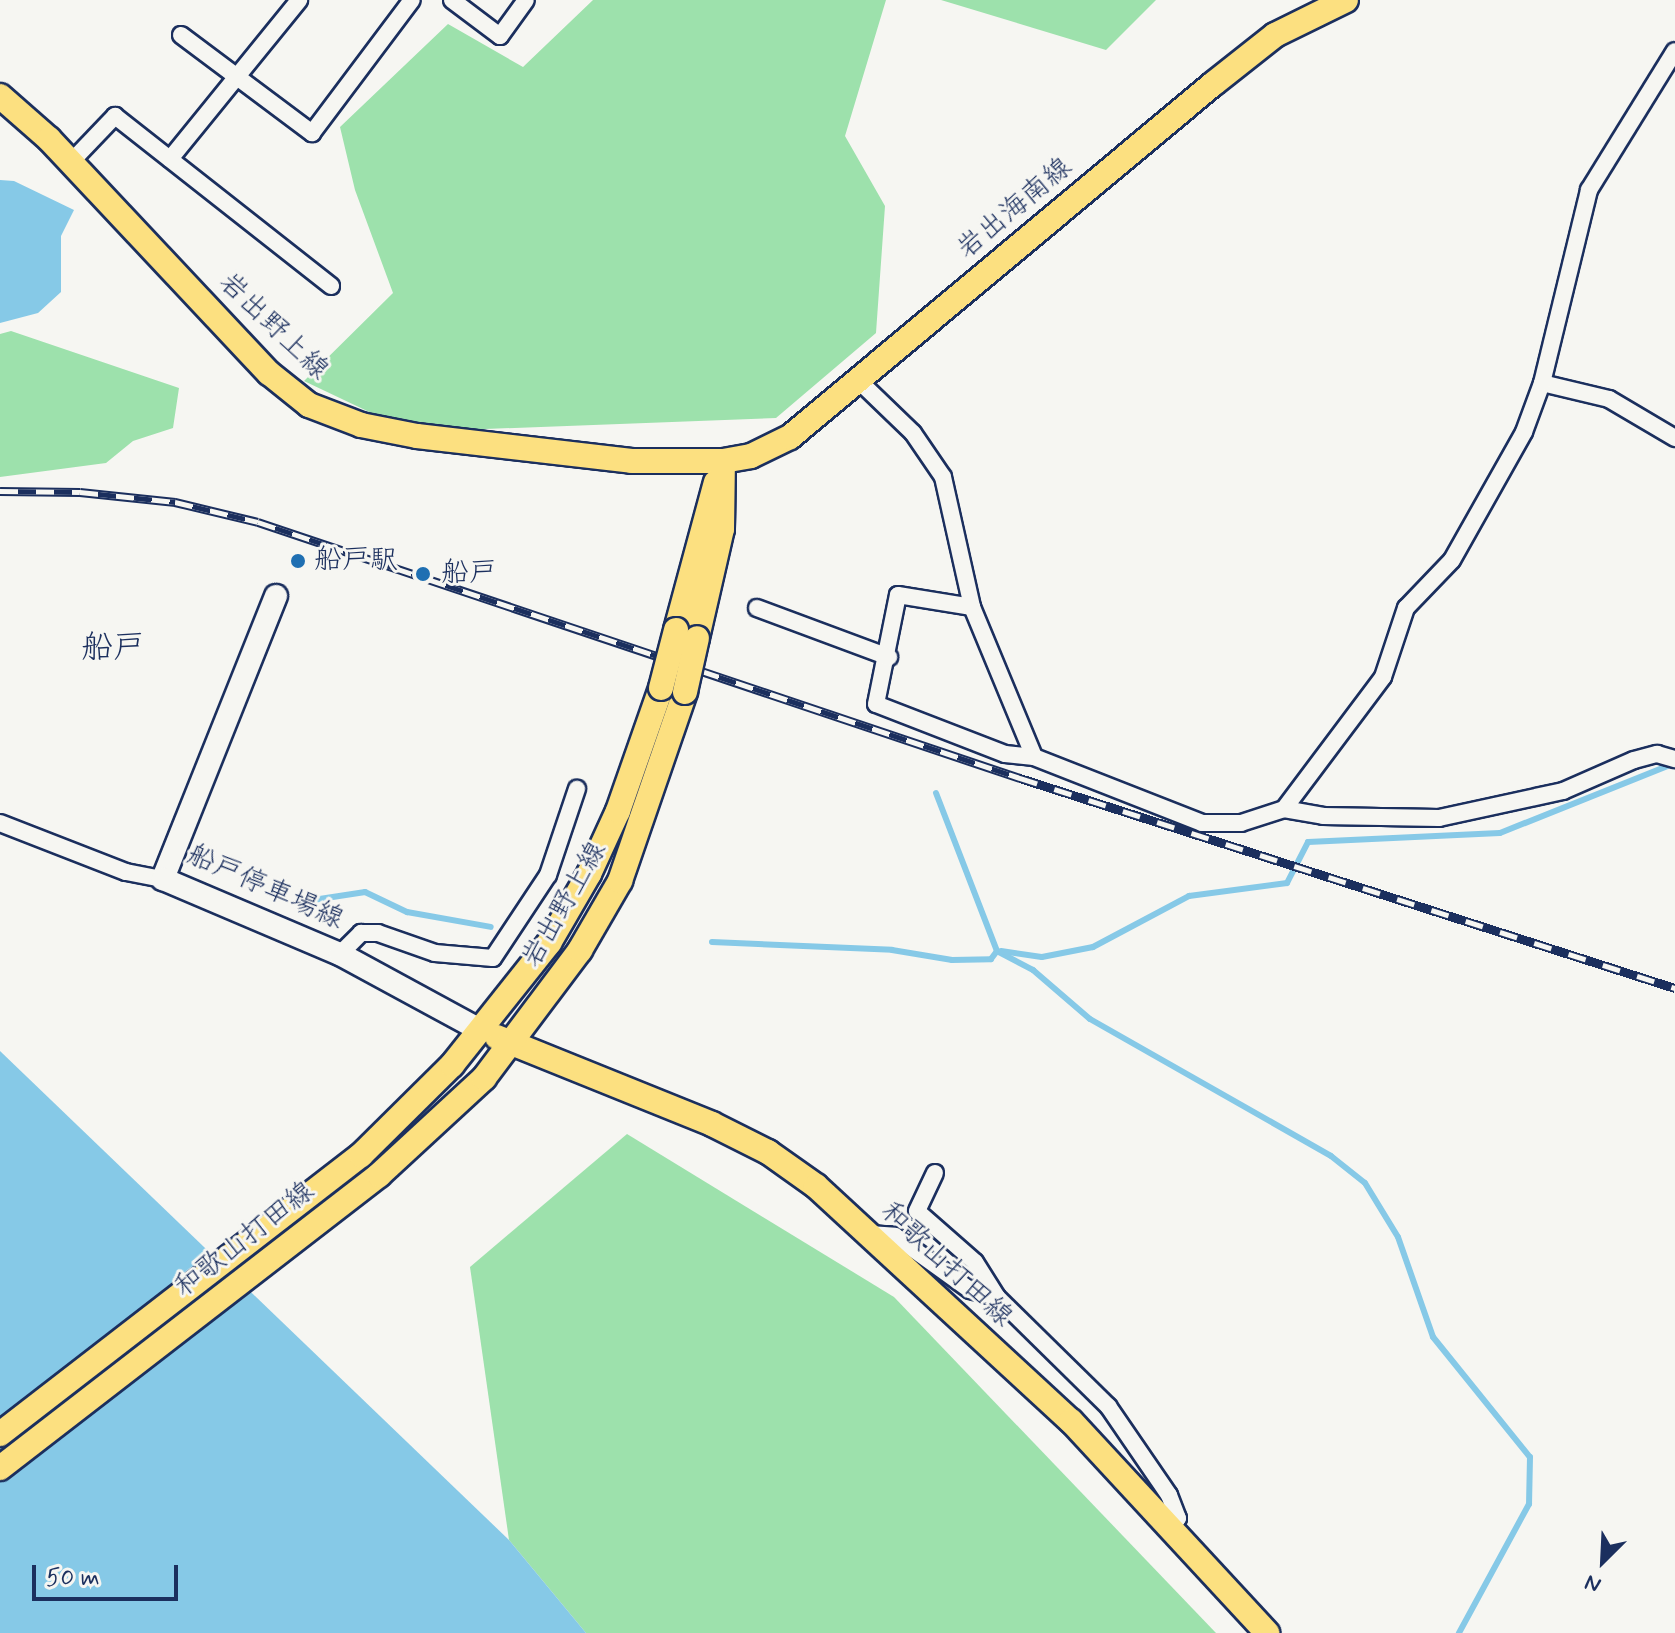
<!DOCTYPE html>
<meta charset="utf-8">
<style>
body{margin:0}
#map{position:relative;width:1675px;height:1633px;overflow:hidden;background:#f6f6f2;font-family:Mynerve,"Klee One",sans-serif}
div>[style]{position:absolute}
.green>*{inset:0;background:#9de1ac}
.water>*{inset:0;background:#86c9e7}
.stream>*{height:6px;margin:-3px;padding:0 3px;transform-origin:3px;border-radius:3px;background:#86c9e7}
.roads{filter:drop-shadow(2px 0 #1b2f5e) drop-shadow(-2px 0 #1b2f5e) drop-shadow(0 2px #1b2f5e) drop-shadow(0 -2px #1b2f5e)}
.street>*{height:16px;margin:-8px;padding:0 8px;transform-origin:8px;border-radius:8px;background:#f6f6f2}
.secondary>*{height:22px;margin:-11px;padding:0 11px;transform-origin:11px;border-radius:11px;background:#f6f6f2}
.primary>*{height:24px;margin:-12px;padding:0 12px;transform-origin:12px;border-radius:12px;background:#fce080}
.rail>*{height:9px;margin-top:-4.5px;transform-origin:0;background:repeating-linear-gradient(90deg,#f6f6f2 0 18px,#1b2f5e 0 36px);box-sizing:border-box;border-block:2px solid #1b2f5e}
.bridges{filter:drop-shadow(2px 0 #1b2f5e) drop-shadow(-2px 0 #1b2f5e) drop-shadow(0 2px #1b2f5e) drop-shadow(0 -2px #1b2f5e)}
.primary-bridge>*{height:24px;margin:-12px;padding:0 12px;transform-origin:12px;border-radius:12px;background:#fce080}
.dots>*{width:22px;height:22px;translate:-50% -50%;box-sizing:border-box;border:4px solid #f6f6f2;border-radius:50%}
span{translate:-50% -50%;white-space:nowrap;text-align:center;line-height:1.15;-webkit-text-stroke:6px #f6f6f2;paint-order:stroke}
.street-label{font-size:28px;color:#1b2f5e}
.poi-label{font-size:28px;color:#1b2f5e}
.left{translate:0 -50%;text-align:left}
.quarter-label{font-size:32px;color:#1b2f5e}
.north{position:absolute;left:1563px;top:1521px;width:80px;height:80px;-webkit-text-stroke:6px #f6f6f2;paint-order:stroke;rotate:204deg;font-size:22px;font-weight:700;line-height:32px;text-align:center;color:#1b2f5e}
.north::after{content:'';display:block;margin:auto;width:28px;height:36px;background:#1b2f5e;clip-path:polygon(50% 0,100% 100%,50% 72%,0 100%)}
.scale{position:absolute;left:32px;top:1565px;width:146px;height:36px;box-sizing:border-box;border:4px solid #1b2f5e;border-top:0;padding-left:10px;font-size:24px;line-height:28px;white-space:nowrap;color:#1b2f5e;-webkit-text-stroke:6px #f6f6f2;paint-order:stroke}
</style>
<div id="map">
<div class="green">
<div style="clip-path:polygon(593px 0,886px 0,845px 136px,885px 206px,876px 333px,776px 418px,460px 430px,384px 419px,304px 381px,393px 293px,355px 190px,340px 127px,448px 24px,523px 67px)"></div>
<div style="clip-path:polygon(941px 0,1156px 0,1106px 50px)"></div>
<div style="clip-path:polygon(11px 331px,179px 388px,173px 428px,133px 441px,106px 463px,0 477px,0 334px)"></div>
<div style="clip-path:polygon(627px 1134px,894px 1297px,1216px 1633px,586px 1633px,509px 1540px,470px 1267px)"></div>
</div>
<div class="water">
<div style="clip-path:polygon(0 180px,14px 181px,74px 210px,61px 236px,61px 292px,38px 313px,0 323px)"></div>
<div style="clip-path:polygon(0 1051px,509px 1540px,586px 1633px,0 1633px)"></div>
</div>
<div class="stream">
<div style="left:936px;top:793px;width:169px;rotate:68.9deg"></div>
<div style="left:997px;top:951px;width:41px;rotate:27.8deg"></div>
<div style="left:1033px;top:970px;width:75px;rotate:40.7deg"></div>
<div style="left:1090px;top:1019px;width:277px;rotate:29.6deg"></div>
<div style="left:1331px;top:1156px;width:43px;rotate:38.5deg"></div>
<div style="left:1365px;top:1183px;width:63px;rotate:58.6deg"></div>
<div style="left:1398px;top:1237px;width:106px;rotate:70.7deg"></div>
<div style="left:1433px;top:1337px;width:154px;rotate:51.1deg"></div>
<div style="left:1530px;top:1457px;width:47px;rotate:91.2deg"></div>
<div style="left:1529px;top:1504px;width:147px;rotate:118.5deg"></div>
<div style="left:300px;top:902px;width:66px;rotate:-8.7deg"></div>
<div style="left:365px;top:892px;width:47px;rotate:25.5deg"></div>
<div style="left:407px;top:912px;width:85px;rotate:10.1deg"></div>
<div style="left:712px;top:942px;width:180px;rotate:2.5deg"></div>
<div style="left:892px;top:950px;width:61px;rotate:9.5deg"></div>
<div style="left:952px;top:960px;width:39px;rotate:-1deg"></div>
<div style="left:991px;top:959px;width:10px;rotate:-53deg"></div>
<div style="left:1001px;top:951px;width:41px;rotate:8.3deg"></div>
<div style="left:1042px;top:957px;width:52px;rotate:-11.1deg"></div>
<div style="left:1093px;top:947px;width:109px;rotate:-28deg"></div>
<div style="left:1189px;top:896px;width:99px;rotate:-7.6deg"></div>
<div style="left:1287px;top:883px;width:46px;rotate:-62.9deg"></div>
<div style="left:1308px;top:842px;width:192px;rotate:-2.7deg"></div>
<div style="left:1500px;top:833px;width:188px;rotate:-21.8deg"></div>
</div>
<div class="roads">
<div class="street">
<div style="left:452px;top:0;width:60px;rotate:36.9deg"></div>
<div style="left:500px;top:36px;width:44px;rotate:-54.2deg"></div>
<div style="left:181px;top:35px;width:164px;rotate:36.8deg"></div>
<div style="left:312px;top:133px;width:166px;rotate:-53.1deg"></div>
<div style="left:170px;top:159px;width:205px;rotate:-50.9deg"></div>
<div style="left:71px;top:162px;width:64px;rotate:-46.3deg"></div>
<div style="left:115px;top:116px;width:275px;rotate:38.2deg"></div>
<div style="left:858px;top:380px;width:76px;rotate:43.9deg"></div>
<div style="left:913px;top:433px;width:53px;rotate:55.7deg"></div>
<div style="left:943px;top:477px;width:133px;rotate:77.4deg"></div>
<div style="left:972px;top:607px;width:162px;rotate:67.5deg"></div>
<div style="left:1034px;top:757px;width:29px;rotate:-174deg"></div>
<div style="left:1005px;top:754px;width:138px;rotate:-158.8deg"></div>
<div style="left:876px;top:704px;width:111px;rotate:-78.6deg"></div>
<div style="left:898px;top:595px;width:75px;rotate:9.2deg"></div>
<div style="left:1542px;top:383px;width:69px;rotate:13.4deg"></div>
<div style="left:1609px;top:399px;width:77px;rotate:30.6deg"></div>
<div style="left:757px;top:608px;width:141px;rotate:20.4deg"></div>
<div style="left:1034px;top:757px;width:180px;rotate:21.4deg"></div>
<div style="left:1202px;top:823px;width:39px"></div>
<div style="left:1241px;top:823px;width:45px;rotate:-18deg"></div>
<div style="left:1284px;top:809px;width:40px;rotate:10deg"></div>
<div style="left:1323px;top:816px;width:116px;rotate:1deg"></div>
<div style="left:1439px;top:818px;width:127px;rotate:-12.3deg"></div>
<div style="left:1563px;top:791px;width:77px;rotate:-23.6deg"></div>
<div style="left:1634px;top:760px;width:24px;rotate:-15deg"></div>
<div style="left:1657px;top:754px;width:19px;rotate:16deg"></div>
<div style="left:1284px;top:809px;width:165px;rotate:-53.1deg"></div>
<div style="left:1383px;top:677px;width:73px;rotate:-71.6deg"></div>
<div style="left:1406px;top:608px;width:66px;rotate:-46.2deg"></div>
<div style="left:1452px;top:560px;width:147px;rotate:-60.6deg"></div>
<div style="left:1524px;top:432px;width:52px;rotate:-69.8deg"></div>
<div style="left:1542px;top:383px;width:199px;rotate:-76.3deg"></div>
<div style="left:1589px;top:190px;width:163px;rotate:-58.3deg"></div>
<div style="left:0;top:823px;width:135px;rotate:21.3deg"></div>
<div style="left:126px;top:872px;width:38px;rotate:11deg"></div>
<div style="left:340px;top:954px;width:30px;rotate:-45deg"></div>
<div style="left:361px;top:933px;width:17px"></div>
<div style="left:378px;top:933px;width:60px;rotate:19.3deg"></div>
<div style="left:435px;top:953px;width:58px;rotate:4.9deg"></div>
<div style="left:493px;top:958px;width:100px;rotate:-56.5deg"></div>
<div style="left:548px;top:875px;width:91px;rotate:-71.4deg"></div>
<div style="left:869px;top:1234px;width:26px;rotate:4deg"></div>
<div style="left:895px;top:1236px;width:92px;rotate:35.8deg"></div>
<div style="left:970px;top:1290px;width:28px;rotate:15deg"></div>
<div style="left:997px;top:1297px;width:41px;rotate:-122.2deg"></div>
<div style="left:975px;top:1262px;width:77px;rotate:-138.7deg"></div>
<div style="left:917px;top:1211px;width:42px;rotate:-64.7deg"></div>
<div style="left:997px;top:1297px;width:156px;rotate:44.5deg"></div>
<div style="left:1108px;top:1406px;width:108px;rotate:55.6deg"></div>
<div style="left:1169px;top:1495px;width:25px;rotate:69deg"></div>
<div style="left:1178px;top:1518px;width:11px;rotate:124deg"></div>
</div>
<div class="secondary">
<div style="left:276px;top:596px;width:305px;rotate:111.8deg"></div>
<div style="left:163px;top:879px;width:192px;rotate:23deg"></div>
<div style="left:340px;top:954px;width:159px;rotate:28.5deg"></div>
</div>
<div class="primary">
<div style="left:0;top:96px;width:65px;rotate:41.3deg"></div>
<div style="left:49px;top:139px;width:321px;rotate:46.8deg"></div>
<div style="left:269px;top:373px;width:51px;rotate:38.7deg"></div>
<div style="left:309px;top:405px;width:56px;rotate:21deg"></div>
<div style="left:361px;top:425px;width:57px;rotate:11.1deg"></div>
<div style="left:417px;top:436px;width:216px;rotate:6.6deg"></div>
<div style="left:632px;top:461px;width:91px"></div>
<div style="left:723px;top:461px;width:28px;rotate:-10deg"></div>
<div style="left:751px;top:456px;width:43px;rotate:-26deg"></div>
<div style="left:790px;top:437px;width:551px;rotate:-39.85deg"></div>
<div style="left:1213px;top:84px;width:79px;rotate:-38.3deg"></div>
<div style="left:1275px;top:35px;width:79px;rotate:-26.2deg"></div>
<div style="left:676px;top:630px;width:153px;rotate:-74.9deg"></div>
<div style="left:697px;top:638px;width:112px;rotate:-77.1deg"></div>
<div style="left:722px;top:529px;width:68px;rotate:-89.2deg"></div>
<div style="left:497px;top:1037px;width:232px;rotate:22deg"></div>
<div style="left:712px;top:1124px;width:63px;rotate:26.6deg"></div>
<div style="left:768px;top:1152px;width:59px;rotate:35.3deg"></div>
<div style="left:816px;top:1186px;width:347px;rotate:42.7deg"></div>
<div style="left:1071px;top:1421px;width:289px;rotate:47.2deg"></div>
<div style="left:0;top:1434px;width:456px;rotate:-37.7deg"></div>
<div style="left:361px;top:1155px;width:128px;rotate:-44.7deg"></div>
<div style="left:452px;top:1065px;width:156px;rotate:-51.5deg"></div>
<div style="left:549px;top:943px;width:80px;rotate:-59.9deg"></div>
<div style="left:589px;top:874px;width:69px;rotate:-65.3deg"></div>
<div style="left:618px;top:811px;width:130px;rotate:-70.7deg"></div>
<div style="left:0;top:1468px;width:479px;rotate:-37.7deg"></div>
<div style="left:379px;top:1175px;width:143px;rotate:-42.7deg"></div>
<div style="left:484px;top:1078px;width:160px;rotate:-53.1deg"></div>
<div style="left:580px;top:950px;width:80px;rotate:-59.9deg"></div>
<div style="left:620px;top:881px;width:200px;rotate:-71deg"></div>
</div>
</div>
<div class="rail">
<div style="left:0;top:491px;width:80px;rotate:0.7deg"></div>
<div style="left:80px;top:492px;width:96px;rotate:6deg"></div>
<div style="left:175px;top:502px;width:85px;rotate:13.5deg"></div>
<div style="left:258px;top:522px;width:804px;rotate:18.57deg"></div>
<div style="left:1020px;top:778px;width:688px;rotate:17.78deg"></div>
</div>
<div class="bridges">
<div class="primary-bridge">
<div style="left:661px;top:688px;width:60px;rotate:-75.5deg"></div>
<div style="left:685px;top:692px;width:55px;rotate:-77.5deg"></div>
</div>
</div>
<div class="dots">
<div style="left:298px;top:561px;background:#1f6fb2"></div>
<div style="left:423px;top:574px;background:#1f6fb2"></div>
</div>
<div class="street-label">
<span style="left:1015px;top:209px;rotate:-40deg">岩出海南線</span>
<span style="left:273px;top:327px;rotate:44deg">岩出野上線</span>
<span style="left:265px;top:888px;rotate:24deg">船戸停車場線</span>
<span style="left:565px;top:905px;rotate:-60deg">岩出野上線</span>
<span style="left:245px;top:1240px;rotate:-38deg">和歌山打田線</span>
<span style="left:946px;top:1265px;rotate:43deg">和歌山打田線</span>
</div>
<div class="poi-label">
<span class="left" style="left:314px;top:561px">船戸駅</span>
<span class="left" style="left:441px;top:574px">船戸</span>
</div>
<div class="quarter-label">
<span style="left:113px;top:648px">船戸</span>
</div>
<div class="north">N</div>
<div class="scale">50 m</div>
</div>
